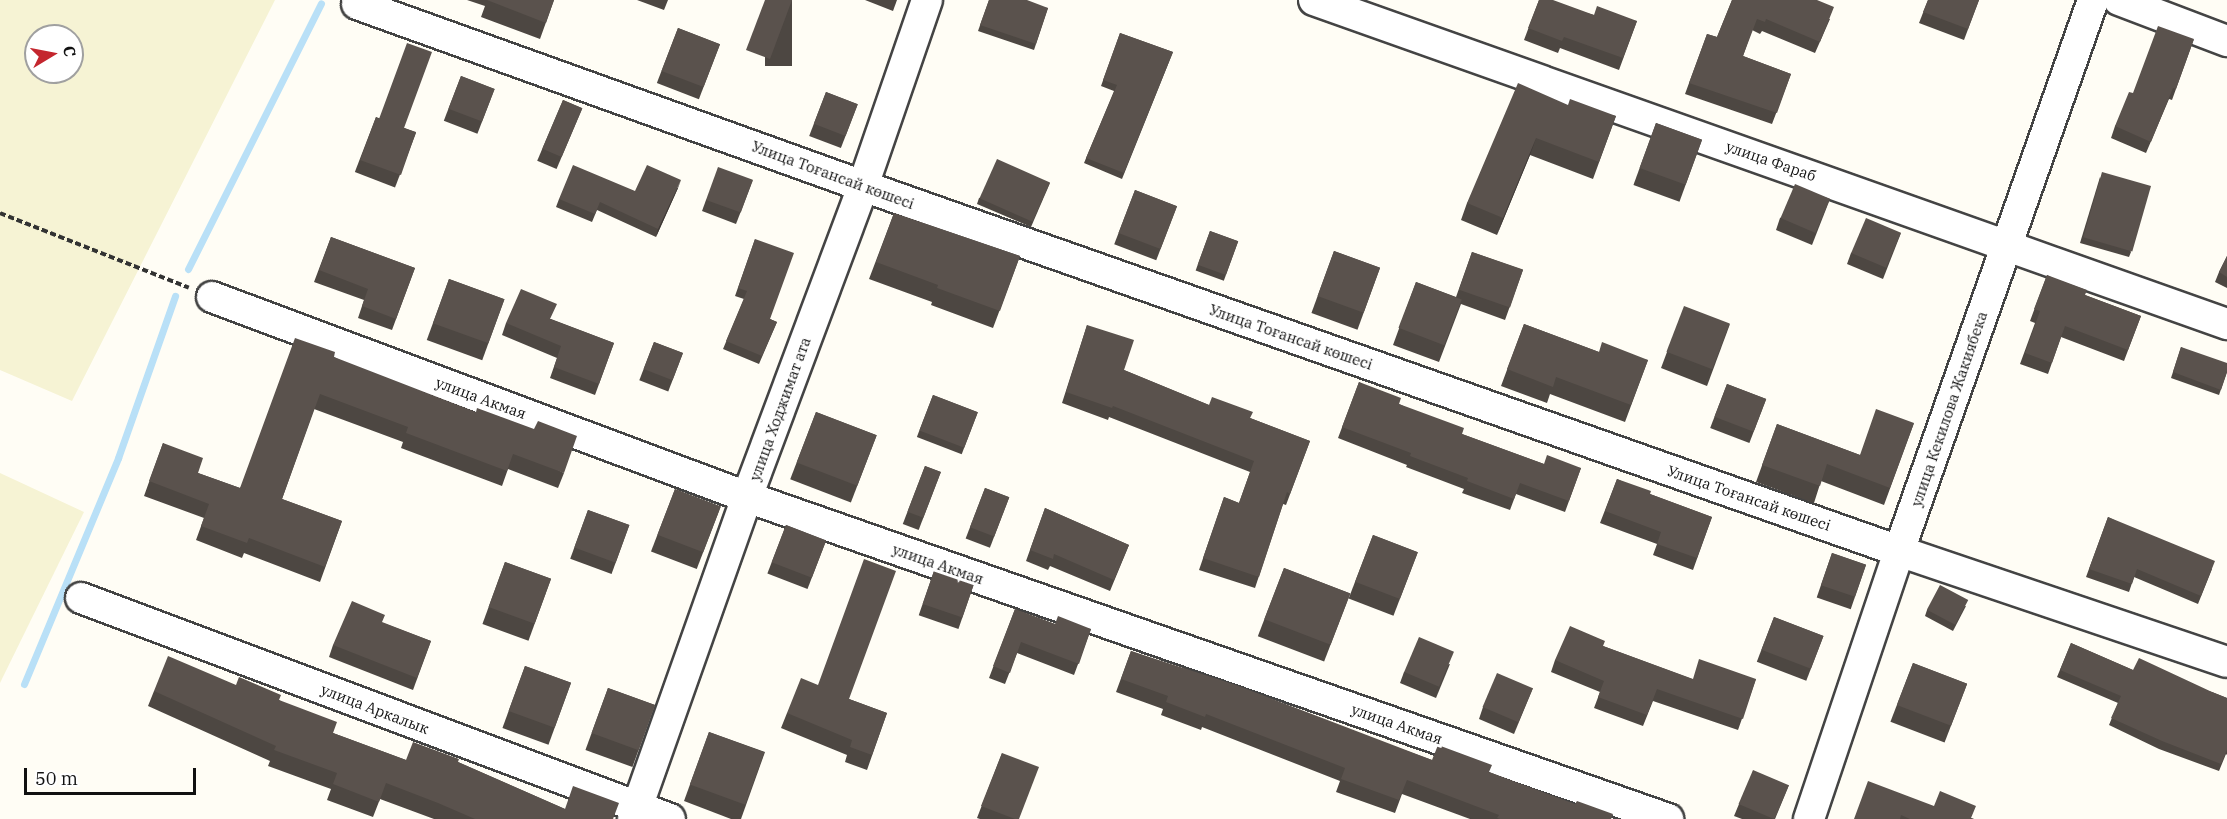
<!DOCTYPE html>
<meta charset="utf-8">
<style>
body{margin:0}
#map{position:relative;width:2227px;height:819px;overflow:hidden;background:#fffdf5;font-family:"IBM Plex Serif",serif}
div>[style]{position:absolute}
.farmland>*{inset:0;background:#f6f3d4}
.stream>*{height:7px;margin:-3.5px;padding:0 3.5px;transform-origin:3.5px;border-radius:3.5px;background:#b9e0f7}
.path>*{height:4px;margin-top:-2px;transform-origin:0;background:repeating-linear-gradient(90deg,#333 0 6px,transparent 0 9px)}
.roads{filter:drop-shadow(2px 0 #444) drop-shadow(-2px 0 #444) drop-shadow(0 2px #444) drop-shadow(0 -2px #444)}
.minor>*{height:30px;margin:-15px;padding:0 15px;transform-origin:15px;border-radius:15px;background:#fff}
.wall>*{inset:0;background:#4d4742;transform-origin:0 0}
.shaded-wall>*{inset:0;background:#3f3936}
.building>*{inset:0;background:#5a524d;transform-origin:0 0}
span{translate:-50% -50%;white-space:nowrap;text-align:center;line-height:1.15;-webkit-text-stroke:6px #fff;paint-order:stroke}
.street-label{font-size:15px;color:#111}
.north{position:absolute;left:24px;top:24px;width:60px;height:60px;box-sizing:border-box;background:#fff;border:2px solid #a0a0a0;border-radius:50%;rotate:80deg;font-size:16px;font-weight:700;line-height:24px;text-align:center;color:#111}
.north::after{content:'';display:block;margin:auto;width:21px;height:27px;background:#c4262e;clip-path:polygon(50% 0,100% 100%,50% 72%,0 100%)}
.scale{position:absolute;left:24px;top:768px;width:172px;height:27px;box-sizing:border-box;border:3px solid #111;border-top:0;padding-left:8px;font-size:18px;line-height:21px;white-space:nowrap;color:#111;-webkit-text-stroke:4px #fff;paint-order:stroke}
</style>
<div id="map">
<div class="farmland">
<div style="clip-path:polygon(evenodd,0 0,275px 0,72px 401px,0 370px,0 0,36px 36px,72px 36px,72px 72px,36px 72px,36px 36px)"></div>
<div style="clip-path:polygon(0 473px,84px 512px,0 683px)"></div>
</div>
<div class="stream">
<div style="left:188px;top:269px;width:297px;rotate:-63.4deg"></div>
<div style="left:24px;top:684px;width:245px;rotate:-67.4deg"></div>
<div style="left:118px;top:458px;width:172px;rotate:-70.6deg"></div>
</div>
<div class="path">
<div style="left:0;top:213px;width:203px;rotate:21.6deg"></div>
</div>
<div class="roads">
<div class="minor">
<div style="left:1314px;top:0;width:969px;rotate:19.54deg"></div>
<div style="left:2119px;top:0;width:116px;rotate:20.8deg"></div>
<div style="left:357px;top:4px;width:538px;rotate:19.78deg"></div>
<div style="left:863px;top:186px;width:1098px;rotate:19.41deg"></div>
<div style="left:1899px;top:551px;width:346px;rotate:18.7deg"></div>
<div style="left:212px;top:297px;width:571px;rotate:20.5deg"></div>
<div style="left:747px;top:497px;width:976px;rotate:19.27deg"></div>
<div style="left:81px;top:598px;width:629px;rotate:20.57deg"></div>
<div style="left:633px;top:819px;width:342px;rotate:-70.5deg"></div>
<div style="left:747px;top:497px;width:332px;rotate:-69.5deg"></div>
<div style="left:863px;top:186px;width:197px;rotate:-71deg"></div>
<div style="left:1809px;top:819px;width:283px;rotate:-71.4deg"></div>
<div style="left:1899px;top:551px;width:584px;rotate:-70.6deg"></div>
</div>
</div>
<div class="wall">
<div style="clip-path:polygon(467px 0,554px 0,540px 39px,481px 17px,485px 6px)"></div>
<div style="clip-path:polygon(637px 0,668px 0,664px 10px)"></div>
<div style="left:765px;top:0;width:27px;height:66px"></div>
<div style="clip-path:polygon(865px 0,897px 0,893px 11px)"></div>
<div style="clip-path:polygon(989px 0,1048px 8px,1034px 50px,978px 31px)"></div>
<div style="clip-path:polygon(1539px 0,1594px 15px,1637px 21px,1619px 70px,1560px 48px,1558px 53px,1524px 40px)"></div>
<div style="clip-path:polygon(1732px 0,1830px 19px,1815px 53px,1762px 31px,1760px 34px,1752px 30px,1743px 56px,1791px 74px,1772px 124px,1685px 94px,1707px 34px,1717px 37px)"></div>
<div style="clip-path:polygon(1928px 0,1979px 0,1964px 40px,1919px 23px)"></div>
<div style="left:678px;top:28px;width:45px;height:59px;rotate:21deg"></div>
<div style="clip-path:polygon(1120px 33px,1173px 52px,1122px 179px,1084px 163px,1114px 91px,1101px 86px)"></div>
<div style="clip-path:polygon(2194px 39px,2172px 100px,2169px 99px,2146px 153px,2111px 138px,2115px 126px)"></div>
<div style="left:461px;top:76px;width:36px;height:48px;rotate:21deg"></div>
<div style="left:826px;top:92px;width:34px;height:47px;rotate:21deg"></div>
<div style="left:563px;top:100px;width:21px;height:66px;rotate:23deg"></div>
<div style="clip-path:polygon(1568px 105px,1616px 116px,1593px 179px,1530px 155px,1497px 235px,1461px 220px,1467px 203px)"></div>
<div style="left:376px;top:117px;width:43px;height:59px;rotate:21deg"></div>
<div style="left:1656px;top:123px;width:49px;height:66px;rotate:20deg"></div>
<div style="clip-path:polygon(2100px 177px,2131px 252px,2129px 257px,2080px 243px)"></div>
<div style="clip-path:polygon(753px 180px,736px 224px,702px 211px,706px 200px)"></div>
<div style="clip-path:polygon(1050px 183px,1031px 227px,977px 204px,979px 198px)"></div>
<div style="clip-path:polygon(678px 188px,656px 237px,597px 210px,592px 222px,556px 207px,559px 199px,635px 191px)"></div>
<div style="left:1135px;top:190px;width:45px;height:58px;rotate:21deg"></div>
<div style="clip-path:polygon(1830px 199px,1812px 245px,1776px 230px,1780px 218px)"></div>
<div style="clip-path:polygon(894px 213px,1020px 256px,993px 328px,931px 305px,932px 302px,869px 279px)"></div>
<div style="left:1210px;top:231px;width:30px;height:42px;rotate:20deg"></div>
<div style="clip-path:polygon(1901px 233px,1883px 279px,1847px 264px,1851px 253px)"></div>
<div style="clip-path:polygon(331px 237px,415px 268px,392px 330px,358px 318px,364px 300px,314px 282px)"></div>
<div style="clip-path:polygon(755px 239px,770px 319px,777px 322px,759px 364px,723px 349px,744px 299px,735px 296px)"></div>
<div style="left:1334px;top:251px;width:49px;height:66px;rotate:20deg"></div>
<div style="clip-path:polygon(1472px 252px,1523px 270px,1505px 320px,1461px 304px,1439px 362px,1393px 345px,1416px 282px,1456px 297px)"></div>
<div style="clip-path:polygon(2227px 256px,2227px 288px,2215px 282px,2219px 272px)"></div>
<div style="clip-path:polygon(2047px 275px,2085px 295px,2141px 316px,2124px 361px,2061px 337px,2048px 374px,2020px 364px,2035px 323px,2030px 321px)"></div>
<div style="left:449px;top:279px;width:59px;height:65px;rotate:20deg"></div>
<div style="clip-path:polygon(551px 319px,614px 343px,595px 395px,550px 378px,557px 358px,502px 335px,506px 323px)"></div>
<div style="clip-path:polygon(1524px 324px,1599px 352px,1648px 360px,1625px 422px,1550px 394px,1547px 403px,1501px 386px)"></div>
<div style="clip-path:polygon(1730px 324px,1707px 386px,1661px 368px,1667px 352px)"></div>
<div style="clip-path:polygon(1087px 325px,1124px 370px,1209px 405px,1250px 418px,1310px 441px,1286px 505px,1283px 504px,1255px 588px,1199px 570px,1224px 497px,1239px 503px,1250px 472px,1109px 417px,1108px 420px,1062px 403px)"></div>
<div style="left:654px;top:342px;width:31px;height:41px;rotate:21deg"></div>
<div style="clip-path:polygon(2181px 347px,2227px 372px,2219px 395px,2171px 378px)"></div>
<div style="clip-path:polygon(334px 357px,564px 473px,558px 488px,508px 469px,502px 486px,401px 448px,403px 442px,314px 409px,282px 499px,342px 521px,320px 582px,244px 553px,242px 558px,196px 540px,204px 518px,144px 496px,163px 443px,198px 473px,240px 488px)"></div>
<div style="clip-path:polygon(1359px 382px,1399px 404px,1462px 434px,1544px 464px,1581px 468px,1565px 512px,1516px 494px,1510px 510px,1462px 493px,1464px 489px,1406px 467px,1407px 465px,1338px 438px)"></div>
<div style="left:1727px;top:384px;width:42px;height:47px;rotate:21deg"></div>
<div style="left:933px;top:395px;width:48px;height:45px;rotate:21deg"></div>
<div style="left:816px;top:412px;width:65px;height:72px;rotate:21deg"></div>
<div style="clip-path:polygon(1914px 423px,1884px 505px,1821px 481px,1814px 503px,1756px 482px,1777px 424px,1860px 455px)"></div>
<div style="left:925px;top:466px;width:17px;height:62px;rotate:21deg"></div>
<div style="clip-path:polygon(1617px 479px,1650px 494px,1712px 517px,1693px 570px,1653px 555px,1657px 544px,1600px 523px)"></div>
<div style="left:985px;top:488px;width:26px;height:54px;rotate:21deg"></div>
<div style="left:675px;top:489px;width:49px;height:67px;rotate:21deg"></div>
<div style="clip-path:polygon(1045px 508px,1129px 545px,1110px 591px,1050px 566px,1048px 570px,1026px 561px)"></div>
<div style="left:588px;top:510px;width:44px;height:52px;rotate:20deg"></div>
<div style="clip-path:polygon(2108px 517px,2212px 569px,2198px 604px,2134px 577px,2129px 592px,2086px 577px)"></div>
<div style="left:786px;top:525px;width:43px;height:52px;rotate:21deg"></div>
<div style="left:1373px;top:535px;width:48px;height:68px;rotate:21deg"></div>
<div style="left:1832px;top:553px;width:36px;height:47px;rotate:19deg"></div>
<div style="left:505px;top:562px;width:49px;height:66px;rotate:20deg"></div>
<div style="left:935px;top:568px;width:42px;height:50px;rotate:19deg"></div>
<div style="left:1284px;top:568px;width:71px;height:73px;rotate:21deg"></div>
<div style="clip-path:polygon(1966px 606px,1953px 631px,1925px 616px,1927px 610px)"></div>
<div style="clip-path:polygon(1015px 609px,1055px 624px,1091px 629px,1074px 675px,1017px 653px,1005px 684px,989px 678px)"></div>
<div style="left:1774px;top:617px;width:53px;height:48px;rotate:21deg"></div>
<div style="clip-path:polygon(383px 623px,431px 641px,413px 690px,329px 657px,333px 645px)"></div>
<div style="clip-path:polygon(2071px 643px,2133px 670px,2212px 692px,2227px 698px,2227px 755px,2226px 754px,2219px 771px,2159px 749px,2109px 725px,2118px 703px,2057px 677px)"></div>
<div style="clip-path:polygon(1603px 646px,1692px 679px,1756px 679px,1738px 730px,1653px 701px,1643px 726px,1594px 708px,1600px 692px,1551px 672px,1555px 660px)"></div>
<div style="clip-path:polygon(1131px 651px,1432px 760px,1489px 772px,1611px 819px,1470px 819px,1402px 794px,1395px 813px,1336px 792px,1340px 781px,1202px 727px,1201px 730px,1161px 715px,1163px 709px,1116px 692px)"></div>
<div style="left:1913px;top:663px;width:58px;height:63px;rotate:21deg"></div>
<div style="clip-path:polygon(1450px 664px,1436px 698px,1400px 683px,1404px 672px)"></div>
<div style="left:525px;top:666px;width:49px;height:66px;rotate:20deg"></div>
<div style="clip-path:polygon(236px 685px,279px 700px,333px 733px,406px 760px,458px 762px,565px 809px,614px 819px,434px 819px,380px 799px,373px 817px,327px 800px,331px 789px,268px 766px,270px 761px,148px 706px,154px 691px)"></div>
<div style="left:608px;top:688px;width:50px;height:66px;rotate:20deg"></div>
<div style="clip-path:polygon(1533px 688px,1514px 734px,1479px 719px,1483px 707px)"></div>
<div style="clip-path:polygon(849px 699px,887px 713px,867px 770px,845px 762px,847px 755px,781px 728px,787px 713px)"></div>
<div style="clip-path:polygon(709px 732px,765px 752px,741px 819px,731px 819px,684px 801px)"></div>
<div style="clip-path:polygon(1002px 753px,1019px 819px,980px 819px,977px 818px)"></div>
<div style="clip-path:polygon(1789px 785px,1775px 819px,1742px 819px,1734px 816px,1739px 804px)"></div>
<div style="clip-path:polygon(1934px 806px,1974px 819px,1854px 819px)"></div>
</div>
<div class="shaded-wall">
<div style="clip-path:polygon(1536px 138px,1530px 155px,1497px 235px,1503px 218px)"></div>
<div style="clip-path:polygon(681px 180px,678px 188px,656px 237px,658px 229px)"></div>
</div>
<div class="building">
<div style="clip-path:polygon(487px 0,554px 0,546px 23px)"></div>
<div style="clip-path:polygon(765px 0,792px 0,770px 59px,746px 50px)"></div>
<div style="clip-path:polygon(989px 0,1027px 0,1048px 8px,1036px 44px,980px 25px)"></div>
<div style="clip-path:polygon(1539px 0,1553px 0,1594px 15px,1597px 6px,1637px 21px,1623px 58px,1564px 37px,1562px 41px,1528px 28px)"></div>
<div style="clip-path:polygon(1732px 0,1817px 0,1834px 7px,1820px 42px,1766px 19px,1765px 22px,1757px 19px,1743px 56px,1791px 74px,1777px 113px,1689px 83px,1707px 34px,1717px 37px)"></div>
<div style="clip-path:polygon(1928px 0,1979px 0,1968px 29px,1923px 12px)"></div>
<div style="clip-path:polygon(2158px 26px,2194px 39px,2176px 89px,2173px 88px,2151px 142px,2115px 126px,2129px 92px,2133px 93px)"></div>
<div style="left:678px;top:28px;width:45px;height:46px;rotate:21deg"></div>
<div style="clip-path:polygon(1120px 33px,1173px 52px,1124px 173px,1086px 158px,1117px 85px,1103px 80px)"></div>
<div style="clip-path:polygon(407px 43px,432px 52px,404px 128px,416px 132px,401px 175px,360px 160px,376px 117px,379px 119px)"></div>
<div style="left:461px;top:76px;width:36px;height:35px;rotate:21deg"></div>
<div style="clip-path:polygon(1518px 83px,1568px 105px,1570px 99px,1616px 116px,1599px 162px,1536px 138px,1503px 218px,1467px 203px)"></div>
<div style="left:826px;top:92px;width:34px;height:34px;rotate:21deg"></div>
<div style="left:563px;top:100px;width:21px;height:53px;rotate:23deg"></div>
<div style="left:1656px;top:123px;width:49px;height:48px;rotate:20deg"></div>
<div style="left:997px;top:159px;width:58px;height:43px;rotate:24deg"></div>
<div style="clip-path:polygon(573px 165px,635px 191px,647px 165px,681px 180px,658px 229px,600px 202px,595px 214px,559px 199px)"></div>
<div style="left:718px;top:167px;width:37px;height:35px;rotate:20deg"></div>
<div style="left:2102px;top:172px;width:51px;height:68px;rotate:16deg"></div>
<div style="left:1795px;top:184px;width:38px;height:37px;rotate:23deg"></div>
<div style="left:1135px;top:190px;width:45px;height:46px;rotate:21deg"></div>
<div style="clip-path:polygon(894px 213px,1020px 256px,1000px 311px,937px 288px,938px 285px,876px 262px)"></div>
<div style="left:1866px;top:218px;width:38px;height:38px;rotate:23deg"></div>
<div style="left:1210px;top:231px;width:30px;height:36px;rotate:20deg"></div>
<div style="clip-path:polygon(331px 237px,415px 268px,396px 319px,362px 306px,368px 289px,319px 270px)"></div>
<div style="clip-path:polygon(755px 239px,794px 253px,770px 319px,777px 322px,762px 356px,726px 341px,747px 291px,738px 288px)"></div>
<div style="left:1334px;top:251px;width:49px;height:48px;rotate:20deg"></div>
<div style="left:1472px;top:252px;width:54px;height:40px;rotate:19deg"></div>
<div style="clip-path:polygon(2227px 256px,2227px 277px,2219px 272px)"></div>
<div style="clip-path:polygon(2047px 275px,2087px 290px,2085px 295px,2141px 316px,2128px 350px,2065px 326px,2052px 363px,2025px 353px,2040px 311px,2034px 309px)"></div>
<div style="left:449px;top:279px;width:59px;height:47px;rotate:20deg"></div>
<div style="left:1416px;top:282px;width:49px;height:49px;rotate:21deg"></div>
<div style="clip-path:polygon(521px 289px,557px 304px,550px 319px,614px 343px,599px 384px,554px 367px,561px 346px,506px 323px)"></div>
<div style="left:1684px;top:306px;width:49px;height:49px;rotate:21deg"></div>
<div style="clip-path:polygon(1524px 324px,1599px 352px,1602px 342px,1648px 360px,1631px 405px,1556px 377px,1553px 387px,1507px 369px)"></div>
<div style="clip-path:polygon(1087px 325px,1134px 340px,1124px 370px,1209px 405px,1212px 397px,1253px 412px,1250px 418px,1310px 441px,1290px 494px,1287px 492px,1259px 577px,1203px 558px,1224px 497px,1239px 503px,1254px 461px,1113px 406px,1112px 408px,1066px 392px)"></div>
<div style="clip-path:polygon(295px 338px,335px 352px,334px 357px,476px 412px,477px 408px,534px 429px,538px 421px,577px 436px,564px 473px,513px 454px,507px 471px,406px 433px,408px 427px,320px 394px,282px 499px,342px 521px,325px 567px,249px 538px,247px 543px,201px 526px,209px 504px,149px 481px,163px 443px,203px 458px,198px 473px,240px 488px)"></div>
<div style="left:654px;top:342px;width:31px;height:29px;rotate:21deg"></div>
<div style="clip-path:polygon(2181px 347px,2227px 363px,2227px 372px,2221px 390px,2173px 372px)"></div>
<div style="clip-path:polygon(1359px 382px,1401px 398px,1399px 404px,1464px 428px,1462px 434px,1544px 464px,1547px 455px,1581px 468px,1569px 501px,1520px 483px,1514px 499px,1467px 481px,1468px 478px,1410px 456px,1411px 453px,1342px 427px)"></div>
<div style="left:1727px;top:384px;width:42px;height:35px;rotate:21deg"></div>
<div style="left:933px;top:395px;width:48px;height:38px;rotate:21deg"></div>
<div style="clip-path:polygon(1876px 409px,1914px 423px,1890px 488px,1827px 464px,1820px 486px,1762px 465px,1777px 424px,1860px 455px)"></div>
<div style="left:816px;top:412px;width:65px;height:54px;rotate:21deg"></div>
<div style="left:925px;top:466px;width:17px;height:49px;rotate:21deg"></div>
<div style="clip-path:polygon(1617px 479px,1651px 491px,1650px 494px,1712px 517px,1697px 558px,1657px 544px,1661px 532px,1605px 511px)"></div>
<div style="left:985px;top:488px;width:26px;height:42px;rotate:21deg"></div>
<div style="left:675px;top:489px;width:49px;height:49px;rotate:21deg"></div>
<div style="clip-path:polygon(1045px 508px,1129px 545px,1114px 580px,1054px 554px,1053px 559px,1030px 550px)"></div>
<div style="left:588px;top:510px;width:44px;height:40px;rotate:20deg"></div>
<div style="clip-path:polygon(2108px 517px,2215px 561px,2201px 596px,2137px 569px,2132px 584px,2089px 569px)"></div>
<div style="left:786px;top:525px;width:43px;height:40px;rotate:21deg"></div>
<div style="left:1373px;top:535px;width:48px;height:50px;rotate:21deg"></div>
<div style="left:1832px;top:553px;width:36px;height:34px;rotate:19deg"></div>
<div style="clip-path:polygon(864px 559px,896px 571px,849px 699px,887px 713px,872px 755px,850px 747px,852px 740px,787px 713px,801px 678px,818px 685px)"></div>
<div style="left:505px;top:562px;width:49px;height:48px;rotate:20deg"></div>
<div style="left:935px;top:568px;width:42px;height:38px;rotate:19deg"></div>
<div style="left:1284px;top:568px;width:71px;height:55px;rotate:21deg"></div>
<div style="left:1940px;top:585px;width:32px;height:28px;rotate:28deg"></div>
<div style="clip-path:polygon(352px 601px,385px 615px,382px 622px,431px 641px,417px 678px,333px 645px)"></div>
<div style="clip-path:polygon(1015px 609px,1055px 624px,1058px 616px,1091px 629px,1079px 664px,1021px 642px,1010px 673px,993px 666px)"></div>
<div style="left:1774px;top:617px;width:53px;height:35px;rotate:21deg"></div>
<div style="clip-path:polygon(1570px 626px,1605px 641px,1603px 646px,1693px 679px,1699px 659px,1756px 679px,1743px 719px,1657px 689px,1647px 715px,1598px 697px,1604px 681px,1555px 660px)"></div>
<div style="left:1419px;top:637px;width:38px;height:38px;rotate:23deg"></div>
<div style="clip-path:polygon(2071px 643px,2133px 670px,2139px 658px,2212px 692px,2227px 698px,2227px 750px,2221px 764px,2162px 741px,2111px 718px,2121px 696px,2060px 670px)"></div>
<div style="clip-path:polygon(1131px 651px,1236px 685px,1432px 760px,1438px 745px,1492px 765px,1489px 772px,1575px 804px,1577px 801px,1613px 814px,1611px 819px,1500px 819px,1497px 818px,1499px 815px,1407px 780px,1399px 800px,1341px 779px,1345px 768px,1206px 714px,1205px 717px,1166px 702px,1168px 696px,1121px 679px)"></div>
<div style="clip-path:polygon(168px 656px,236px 685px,239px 677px,281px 695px,279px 700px,337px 722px,333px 733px,406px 760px,413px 742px,459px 759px,458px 762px,565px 809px,573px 786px,619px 803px,613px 819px,475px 819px,438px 803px,386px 783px,379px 802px,333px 784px,337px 773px,274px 750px,276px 746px,154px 691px)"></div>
<div style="left:1913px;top:663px;width:58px;height:45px;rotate:21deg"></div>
<div style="left:525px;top:666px;width:49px;height:48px;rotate:20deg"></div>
<div style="left:1497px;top:673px;width:39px;height:37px;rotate:23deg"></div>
<div style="left:608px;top:688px;width:50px;height:48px;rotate:20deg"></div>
<div style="left:709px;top:732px;width:59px;height:56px;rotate:20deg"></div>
<div style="clip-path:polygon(1002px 753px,1039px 767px,1019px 819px,1015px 819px,981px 806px)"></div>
<div style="left:1753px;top:770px;width:39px;height:37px;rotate:23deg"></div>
<div style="clip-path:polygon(1868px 781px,1934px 806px,1940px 791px,1976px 806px,1971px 818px,1974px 819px,1910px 819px,1901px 815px,1900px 819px,1854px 819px)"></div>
</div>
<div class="street-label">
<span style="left:1771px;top:161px;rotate:19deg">улица Фараб</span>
<span style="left:833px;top:175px;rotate:20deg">Улица Тоғансай көшесі</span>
<span style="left:1291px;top:337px;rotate:19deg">Улица Тоғансай көшесі</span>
<span style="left:481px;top:398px;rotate:20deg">улица Акмая</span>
<span style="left:780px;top:409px;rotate:-70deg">улица Ходжимат ата</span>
<span style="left:1949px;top:409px;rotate:-71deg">улица Кекилова Жакиябека</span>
<span style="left:1749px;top:498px;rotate:19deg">Улица Тоғансай көшесі</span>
<span style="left:938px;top:564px;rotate:19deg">улица Акмая</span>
<span style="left:375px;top:709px;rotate:21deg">улица Аркалык</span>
<span style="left:1397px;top:724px;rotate:19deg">улица Акмая</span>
</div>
<div class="north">С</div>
<div class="scale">50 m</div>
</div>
